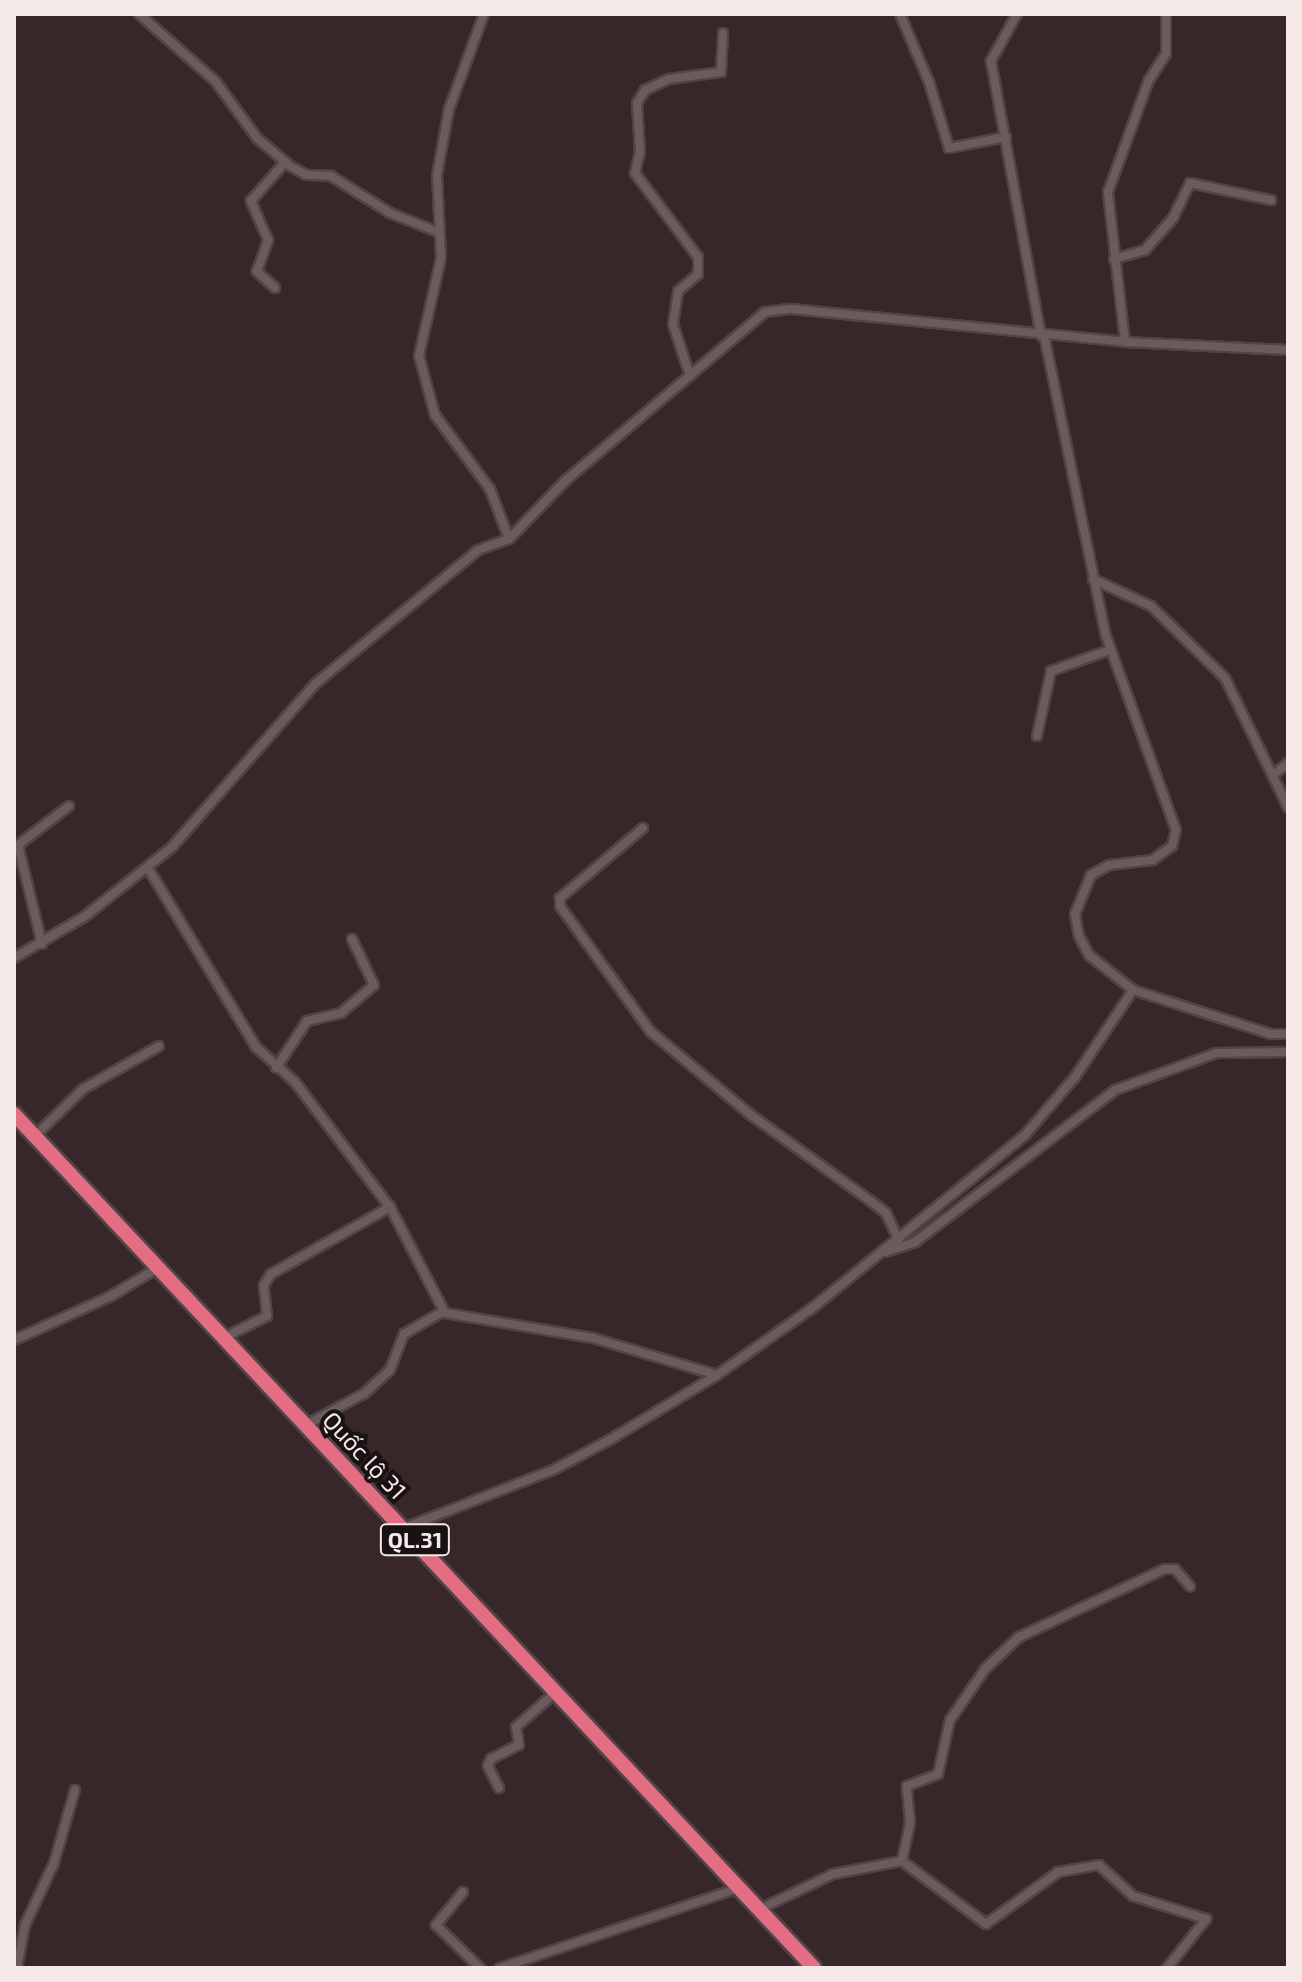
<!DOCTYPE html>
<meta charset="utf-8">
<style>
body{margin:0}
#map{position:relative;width:1302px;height:1982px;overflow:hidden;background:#372729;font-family:"Exo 2",sans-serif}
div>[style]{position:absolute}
.roads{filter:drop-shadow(2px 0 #524346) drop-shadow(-2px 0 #524346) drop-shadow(0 2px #524346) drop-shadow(0 -2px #524346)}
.street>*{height:8px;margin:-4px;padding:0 4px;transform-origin:4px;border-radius:4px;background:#6d5a5d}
.highway>*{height:14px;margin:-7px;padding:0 7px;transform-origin:7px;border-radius:7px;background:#e36e84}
span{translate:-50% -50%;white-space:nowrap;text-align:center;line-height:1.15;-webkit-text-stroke:8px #191213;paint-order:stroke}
.shield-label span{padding:2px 6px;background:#191213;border:2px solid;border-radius:6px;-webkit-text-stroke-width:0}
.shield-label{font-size:22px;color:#f5e9ea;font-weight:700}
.street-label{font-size:24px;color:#f5e9ea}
.frame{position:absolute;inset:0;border:16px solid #f5e9ea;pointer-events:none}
</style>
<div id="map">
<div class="roads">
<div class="street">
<div style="left:139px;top:14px;width:103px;rotate:41.4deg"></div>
<div style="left:216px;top:82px;width:69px;rotate:53.8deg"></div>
<div style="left:257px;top:138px;width:43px;rotate:40.3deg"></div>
<div style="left:290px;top:166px;width:19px;rotate:28deg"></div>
<div style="left:307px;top:175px;width:24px;rotate:2deg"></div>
<div style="left:331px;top:176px;width:70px;rotate:32.1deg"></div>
<div style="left:390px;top:213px;width:52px;rotate:21.6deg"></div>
<div style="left:484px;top:14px;width:101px;rotate:110.2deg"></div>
<div style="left:449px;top:109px;width:67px;rotate:100.3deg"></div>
<div style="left:437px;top:175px;width:83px;rotate:87.2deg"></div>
<div style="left:441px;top:258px;width:100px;rotate:102.7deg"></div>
<div style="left:419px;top:356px;width:61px;rotate:74.8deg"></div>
<div style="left:435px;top:415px;width:92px;rotate:53.4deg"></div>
<div style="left:490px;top:489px;width:53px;rotate:69.2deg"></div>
<div style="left:900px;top:14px;width:74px;rotate:66.9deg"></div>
<div style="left:929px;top:82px;width:69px;rotate:73.1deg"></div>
<div style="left:949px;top:148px;width:58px;rotate:-10.9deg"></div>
<div style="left:1017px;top:14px;width:54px;rotate:119deg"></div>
<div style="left:991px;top:61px;width:279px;rotate:79.7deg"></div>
<div style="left:1114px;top:259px;width:32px;rotate:-16deg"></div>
<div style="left:1145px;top:250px;width:43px;rotate:-48.8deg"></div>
<div style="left:1173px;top:218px;width:39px;rotate:-64deg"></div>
<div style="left:1190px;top:183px;width:83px;rotate:11.9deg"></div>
<div style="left:275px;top:288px;width:25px;rotate:-137deg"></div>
<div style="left:257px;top:271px;width:33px;rotate:-70deg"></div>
<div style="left:268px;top:240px;width:43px;rotate:-113.6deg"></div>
<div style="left:251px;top:201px;width:52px;rotate:-48.9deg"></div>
<div style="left:1044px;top:335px;width:304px;rotate:78.4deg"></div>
<div style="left:1105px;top:633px;width:209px;rotate:70.2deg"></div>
<div style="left:1176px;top:830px;width:16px;rotate:104deg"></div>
<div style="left:1172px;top:846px;width:24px;rotate:144deg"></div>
<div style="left:1153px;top:860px;width:44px;rotate:173.5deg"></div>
<div style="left:1109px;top:865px;width:21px;rotate:151deg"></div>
<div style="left:1091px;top:875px;width:42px;rotate:112.3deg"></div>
<div style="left:1075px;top:914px;width:22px;rotate:80deg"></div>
<div style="left:1079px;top:936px;width:21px;rotate:62deg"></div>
<div style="left:1089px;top:955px;width:56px;rotate:38.5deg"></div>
<div style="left:1133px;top:990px;width:145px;rotate:17.7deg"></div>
<div style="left:1271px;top:1034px;width:17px"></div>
<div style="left:1125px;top:342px;width:151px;rotate:-96.5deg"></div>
<div style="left:1108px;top:192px;width:119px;rotate:-69.9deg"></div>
<div style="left:1149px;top:80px;width:31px;rotate:-57deg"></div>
<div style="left:1166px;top:54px;width:40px;rotate:-90deg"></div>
<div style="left:690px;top:376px;width:55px;rotate:-108.1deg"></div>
<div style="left:673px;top:324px;width:33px;rotate:-81deg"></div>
<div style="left:678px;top:291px;width:26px;rotate:-40deg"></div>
<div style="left:698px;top:274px;width:17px;rotate:-90deg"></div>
<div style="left:698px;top:257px;width:105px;rotate:-126.9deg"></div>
<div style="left:635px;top:173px;width:22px;rotate:-77deg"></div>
<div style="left:640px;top:152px;width:49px;rotate:-93.5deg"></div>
<div style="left:637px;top:103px;width:15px;rotate:-58deg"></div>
<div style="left:645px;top:90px;width:26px;rotate:-25deg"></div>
<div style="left:669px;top:79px;width:52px;rotate:-7.7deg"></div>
<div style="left:721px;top:72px;width:39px;rotate:-87deg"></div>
<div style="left:1093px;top:579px;width:64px;rotate:25deg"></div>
<div style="left:1151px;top:606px;width:103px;rotate:44.2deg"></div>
<div style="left:1225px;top:678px;width:144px;rotate:64deg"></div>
<div style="left:1037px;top:736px;width:66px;rotate:-77.8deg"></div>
<div style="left:1051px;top:671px;width:62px;rotate:-19.9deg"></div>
<div style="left:1273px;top:775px;width:19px;rotate:-39deg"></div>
<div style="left:643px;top:828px;width:109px;rotate:139.9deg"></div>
<div style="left:560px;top:898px;width:8px;rotate:90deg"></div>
<div style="left:560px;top:906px;width:155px;rotate:54.2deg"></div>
<div style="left:651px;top:1032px;width:130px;rotate:39.7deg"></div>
<div style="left:751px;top:1115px;width:149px;rotate:35.7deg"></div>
<div style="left:872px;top:1202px;width:18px;rotate:38deg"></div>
<div style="left:886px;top:1213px;width:29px;rotate:65deg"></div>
<div style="left:148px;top:868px;width:209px;rotate:58.9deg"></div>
<div style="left:256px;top:1047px;width:52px;rotate:41.9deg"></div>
<div style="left:295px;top:1082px;width:157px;rotate:52.8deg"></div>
<div style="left:390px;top:1207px;width:119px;rotate:62.6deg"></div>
<div style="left:445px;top:1313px;width:150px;rotate:9.6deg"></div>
<div style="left:593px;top:1338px;width:129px;rotate:16.6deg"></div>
<div style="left:42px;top:944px;width:102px;rotate:-103.6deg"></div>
<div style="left:18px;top:845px;width:64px;rotate:-37.4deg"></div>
<div style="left:14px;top:958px;width:81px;rotate:-30.4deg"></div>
<div style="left:84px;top:917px;width:112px;rotate:-38.5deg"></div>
<div style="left:172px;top:847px;width:217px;rotate:-48.7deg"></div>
<div style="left:315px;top:684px;width:211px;rotate:-39.4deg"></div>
<div style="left:478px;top:550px;width:33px;rotate:-20deg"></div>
<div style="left:509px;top:539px;width:81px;rotate:-46deg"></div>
<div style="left:565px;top:481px;width:262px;rotate:-40.2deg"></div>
<div style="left:765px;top:312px;width:26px;rotate:-7deg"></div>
<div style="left:791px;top:309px;width:336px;rotate:5.6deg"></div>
<div style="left:1125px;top:342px;width:163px;rotate:2.8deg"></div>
<div style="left:276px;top:1068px;width:56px;rotate:-56.6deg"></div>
<div style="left:307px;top:1021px;width:35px;rotate:-13deg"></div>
<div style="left:341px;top:1013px;width:43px;rotate:-40.3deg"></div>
<div style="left:374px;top:985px;width:51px;rotate:-115.6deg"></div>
<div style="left:35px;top:1136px;width:67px;rotate:-44.4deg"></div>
<div style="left:83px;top:1089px;width:87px;rotate:-29.5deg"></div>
<div style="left:885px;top:1252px;width:32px;rotate:-18deg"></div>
<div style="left:915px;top:1242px;width:251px;rotate:-37.2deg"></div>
<div style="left:1115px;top:1090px;width:108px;rotate:-20.1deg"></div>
<div style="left:1216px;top:1053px;width:72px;rotate:-0.8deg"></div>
<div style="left:223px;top:1338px;width:49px;rotate:-26.6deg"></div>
<div style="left:267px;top:1316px;width:31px;rotate:-96deg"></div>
<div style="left:264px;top:1285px;width:13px;rotate:-58deg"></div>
<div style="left:271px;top:1274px;width:137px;rotate:-29.4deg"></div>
<div style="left:14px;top:1340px;width:107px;rotate:-24.4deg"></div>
<div style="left:111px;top:1296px;width:52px;rotate:-31deg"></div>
<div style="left:306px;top:1425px;width:67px;rotate:-28.5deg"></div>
<div style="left:365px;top:1393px;width:34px;rotate:-43deg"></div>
<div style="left:390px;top:1370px;width:39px;rotate:-69deg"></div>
<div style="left:404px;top:1334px;width:46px;rotate:-29.9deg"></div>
<div style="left:404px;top:1528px;width:160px;rotate:-21.3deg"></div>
<div style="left:553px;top:1470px;width:66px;rotate:-28.1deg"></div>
<div style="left:611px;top:1439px;width:124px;rotate:-31.1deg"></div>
<div style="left:717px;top:1375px;width:115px;rotate:-35.1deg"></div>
<div style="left:811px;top:1309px;width:276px;rotate:-39.1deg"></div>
<div style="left:1025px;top:1135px;width:77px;rotate:-49.2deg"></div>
<div style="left:1075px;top:1077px;width:105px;rotate:-56.3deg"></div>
<div style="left:499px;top:1788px;width:25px;rotate:-117deg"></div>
<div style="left:488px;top:1766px;width:8px;rotate:-67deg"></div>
<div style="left:491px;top:1759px;width:31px;rotate:-27deg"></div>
<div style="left:519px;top:1745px;width:18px;rotate:-99deg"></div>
<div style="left:516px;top:1727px;width:55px;rotate:-41.3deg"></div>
<div style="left:902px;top:1861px;width:105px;rotate:36.9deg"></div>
<div style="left:986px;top:1924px;width:89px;rotate:-35.8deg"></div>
<div style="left:1058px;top:1872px;width:42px;rotate:-9.7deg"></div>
<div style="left:1099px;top:1865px;width:46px;rotate:42.4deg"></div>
<div style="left:1133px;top:1896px;width:77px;rotate:17.5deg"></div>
<div style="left:1206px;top:1919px;width:63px;rotate:128.5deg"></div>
<div style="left:463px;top:1892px;width:43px;rotate:129.3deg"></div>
<div style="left:436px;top:1925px;width:62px;rotate:44.3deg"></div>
<div style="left:760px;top:1909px;width:81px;rotate:-25.6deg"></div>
<div style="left:833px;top:1874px;width:70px;rotate:-10.7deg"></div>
<div style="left:902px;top:1861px;width:39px;rotate:-78deg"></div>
<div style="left:910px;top:1823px;width:37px;rotate:-95deg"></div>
<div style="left:907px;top:1786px;width:33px;rotate:-21deg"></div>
<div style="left:938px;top:1774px;width:55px;rotate:-77.5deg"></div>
<div style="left:950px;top:1720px;width:62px;rotate:-55.5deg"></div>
<div style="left:985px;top:1669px;width:47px;rotate:-43.3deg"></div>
<div style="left:1019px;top:1637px;width:161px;rotate:-25deg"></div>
<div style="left:1165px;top:1569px;width:10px"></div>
<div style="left:1175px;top:1569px;width:23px;rotate:49deg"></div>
<div style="left:17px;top:1968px;width:44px;rotate:-79.5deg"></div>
<div style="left:25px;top:1925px;width:68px;rotate:-64.9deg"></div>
<div style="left:54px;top:1863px;width:76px;rotate:-74deg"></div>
<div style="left:500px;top:1968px;width:252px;rotate:-18.5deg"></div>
</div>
<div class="highway">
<div style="left:14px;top:1114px;width:1170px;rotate:46.87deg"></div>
</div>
</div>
<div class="shield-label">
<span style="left:415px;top:1540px">QL.31</span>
</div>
<div class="street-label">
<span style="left:365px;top:1455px;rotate:47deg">Quốc lộ 31</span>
</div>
<div class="frame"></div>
</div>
